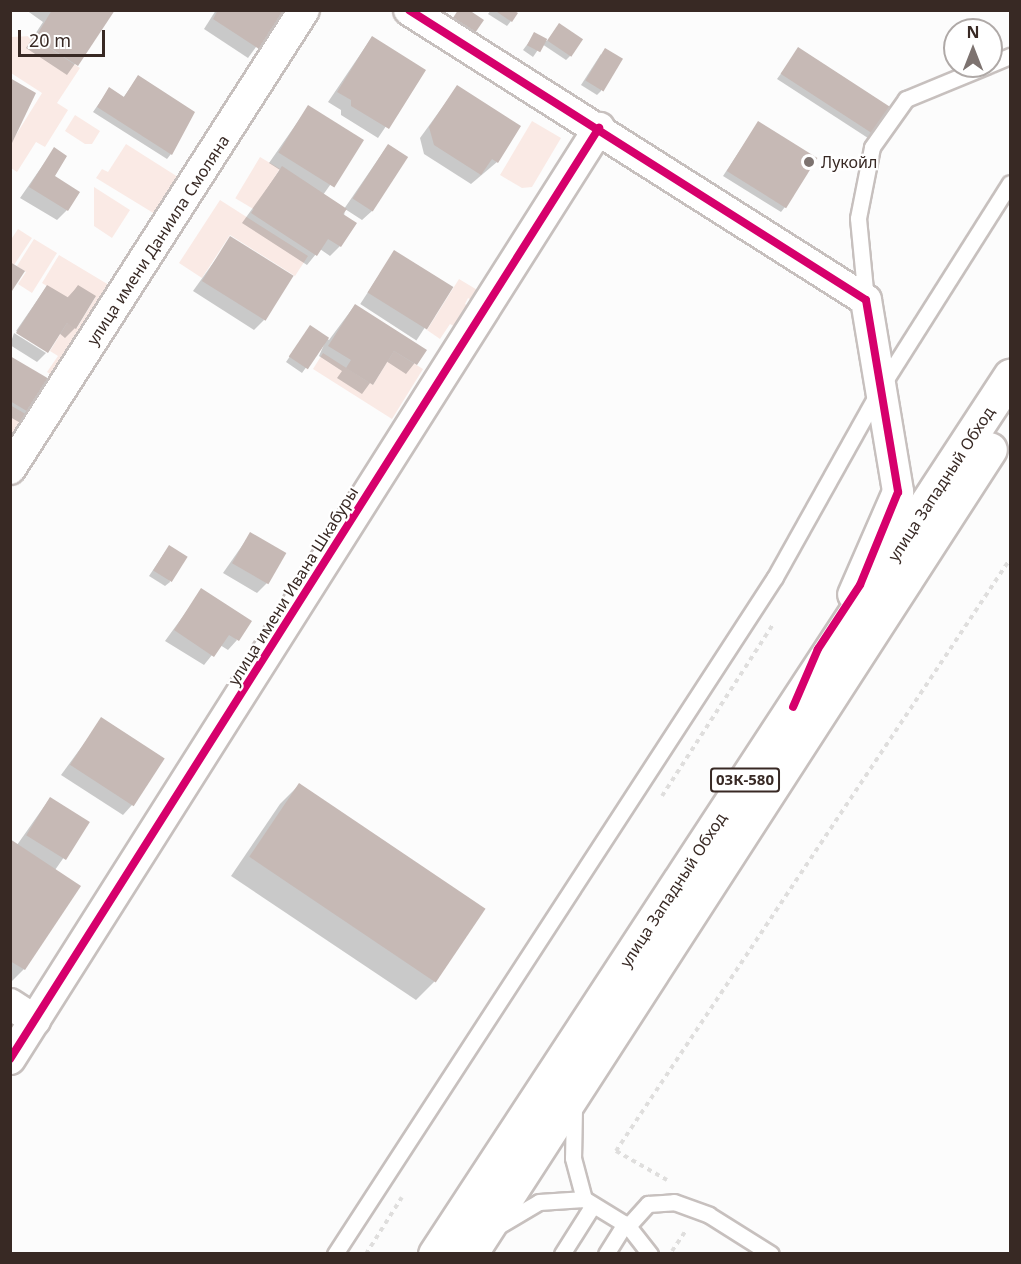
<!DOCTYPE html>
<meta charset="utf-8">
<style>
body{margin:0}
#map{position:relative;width:1021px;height:1264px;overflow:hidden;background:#fcfcfc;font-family:"Noto Sans",sans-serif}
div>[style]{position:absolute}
.green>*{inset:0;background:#faeae5;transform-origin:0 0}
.shadow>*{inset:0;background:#0003;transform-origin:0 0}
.building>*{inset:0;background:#c6b9b5;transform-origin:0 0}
.path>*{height:4px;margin-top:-2px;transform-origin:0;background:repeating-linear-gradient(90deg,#dfdedd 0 4.5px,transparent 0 9px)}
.roads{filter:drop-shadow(2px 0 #c7c0be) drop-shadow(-2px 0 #c7c0be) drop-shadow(0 2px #c7c0be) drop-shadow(0 -2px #c7c0be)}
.service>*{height:15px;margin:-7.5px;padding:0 7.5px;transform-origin:7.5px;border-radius:7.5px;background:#fff}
.minor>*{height:30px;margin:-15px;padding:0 15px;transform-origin:15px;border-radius:15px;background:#fff}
.trunk>*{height:33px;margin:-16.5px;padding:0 16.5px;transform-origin:16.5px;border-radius:16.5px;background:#fff}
.cycleway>*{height:8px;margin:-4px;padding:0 4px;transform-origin:4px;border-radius:4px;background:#d6006c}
.dots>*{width:16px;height:16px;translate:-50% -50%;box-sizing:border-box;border:3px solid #fff;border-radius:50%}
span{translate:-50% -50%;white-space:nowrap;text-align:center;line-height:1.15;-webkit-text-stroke:4.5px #fff;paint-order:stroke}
.shield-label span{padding:2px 4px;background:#fff;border:2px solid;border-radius:4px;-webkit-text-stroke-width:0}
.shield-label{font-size:15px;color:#382924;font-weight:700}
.poi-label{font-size:16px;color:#382924}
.left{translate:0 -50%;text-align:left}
.street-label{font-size:16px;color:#382924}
.frame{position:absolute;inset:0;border:12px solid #382924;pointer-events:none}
.north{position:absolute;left:943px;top:18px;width:60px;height:60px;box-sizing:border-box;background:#fff;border:2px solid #afa9a7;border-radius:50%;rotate:0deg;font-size:16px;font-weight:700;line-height:24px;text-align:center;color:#382924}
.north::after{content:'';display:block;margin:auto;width:21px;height:27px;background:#7d7370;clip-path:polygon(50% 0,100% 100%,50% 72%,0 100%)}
.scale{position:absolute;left:18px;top:30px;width:87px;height:27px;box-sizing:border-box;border:3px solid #382924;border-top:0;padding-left:8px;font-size:18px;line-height:21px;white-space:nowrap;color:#382924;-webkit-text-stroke:4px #fff;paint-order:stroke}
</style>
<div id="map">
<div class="green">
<div style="clip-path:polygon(31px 36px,80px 68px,57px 103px,68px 110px,45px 147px,36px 142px,17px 172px,11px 168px,11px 143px,42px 93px,11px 73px,11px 37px)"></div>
<div style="clip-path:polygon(75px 115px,100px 131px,92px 144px,85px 144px,65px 131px)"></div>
<div style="clip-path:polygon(532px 121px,561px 138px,532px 187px,522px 188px,500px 175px)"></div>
<div style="clip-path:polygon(126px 144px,178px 177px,155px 214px,96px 178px,102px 169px,108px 172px)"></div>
<div style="left:260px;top:157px;width:23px;height:48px;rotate:31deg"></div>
<div style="clip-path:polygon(94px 187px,130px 210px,112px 238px,94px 226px)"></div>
<div style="clip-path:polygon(220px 200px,308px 256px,295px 276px,230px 235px,202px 278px,179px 263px)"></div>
<div style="clip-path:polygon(18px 229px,32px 238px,14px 265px,11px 263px,10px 241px)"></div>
<div style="clip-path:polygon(34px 239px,57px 253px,32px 293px,18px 284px,26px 272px,17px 266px)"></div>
<div style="clip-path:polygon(59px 255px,119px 291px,53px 376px,47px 372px,58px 356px,50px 351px,67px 323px,77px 328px,95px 298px,78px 287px,69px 300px,42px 283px)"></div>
<div style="clip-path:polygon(459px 279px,484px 294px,478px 304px,468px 298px,465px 304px,474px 310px,461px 330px,450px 324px,440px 339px,427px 330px)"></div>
<div style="clip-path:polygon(394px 351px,423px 369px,392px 419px,313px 369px,323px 353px,373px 385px)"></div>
<div style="clip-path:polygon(10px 405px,29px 416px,15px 438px,11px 435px)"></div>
</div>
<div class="shadow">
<div style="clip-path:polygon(26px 10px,113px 10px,67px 75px,26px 48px,43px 22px)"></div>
<div style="clip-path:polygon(216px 10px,283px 10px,248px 58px,204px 29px)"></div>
<div style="clip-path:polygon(491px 10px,510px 10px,511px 21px,507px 26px,488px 14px)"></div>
<div style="clip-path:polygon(559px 25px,571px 55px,566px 60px,542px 44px,533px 57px,523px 50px,535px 34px,547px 41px)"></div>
<div style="clip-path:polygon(372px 37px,424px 70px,378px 138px,341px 115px,341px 110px,328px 102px)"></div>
<div style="clip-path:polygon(799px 49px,875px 135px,871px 140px,777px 79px)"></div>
<div style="clip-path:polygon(601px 54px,601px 91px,597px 95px,581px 85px)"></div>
<div style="clip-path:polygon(138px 77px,171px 154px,167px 159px,93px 112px,109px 89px,123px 98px)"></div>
<div style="clip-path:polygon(457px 87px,497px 162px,471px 184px,424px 154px,420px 138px)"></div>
<div style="clip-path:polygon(308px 107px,362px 140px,323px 195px,344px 209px,388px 145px,372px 211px,362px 220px,345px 209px,340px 246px,330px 256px,320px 249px,307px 265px,242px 223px,280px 170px,269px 163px)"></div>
<div style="clip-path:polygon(758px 123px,785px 207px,781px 212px,723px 176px)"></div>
<div style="clip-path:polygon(54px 149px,53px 177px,67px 210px,57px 220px,20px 198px)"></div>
<div style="clip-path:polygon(231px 238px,264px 320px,254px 330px,193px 291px)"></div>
<div style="left:394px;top:252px;width:67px;height:62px;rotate:33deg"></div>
<div style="clip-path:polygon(47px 286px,67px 298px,78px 286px,75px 328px,65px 338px,59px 333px,47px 350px,16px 331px)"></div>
<div style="clip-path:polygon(355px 305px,425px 350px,406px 374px,386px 361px,362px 394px,337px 378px,342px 371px,319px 356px,326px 340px,302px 373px,286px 362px,310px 327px,329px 340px)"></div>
<div style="clip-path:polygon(14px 333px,46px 353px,37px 362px,10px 345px)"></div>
<div style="clip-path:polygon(10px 358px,54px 384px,24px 425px,10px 417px)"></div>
<div style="clip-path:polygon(251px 533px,267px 583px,257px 593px,223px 573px)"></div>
<div style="clip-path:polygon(165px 552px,170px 582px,165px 586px,149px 576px)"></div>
<div style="clip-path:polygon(202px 590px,237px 640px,228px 650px,220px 645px,204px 665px,165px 641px)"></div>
<div style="clip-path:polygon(102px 719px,132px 805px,123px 815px,61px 775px)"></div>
<div style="clip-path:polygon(299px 785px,435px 981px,416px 1000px,231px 876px,280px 804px)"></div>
<div style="clip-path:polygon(50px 798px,88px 823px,55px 870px,24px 969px,10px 983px,10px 841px,17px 845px)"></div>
</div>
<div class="building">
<div style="clip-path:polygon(52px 10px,115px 10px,78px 66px,35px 38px)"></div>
<div style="clip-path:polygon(218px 10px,285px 10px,259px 49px,213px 19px)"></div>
<div style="clip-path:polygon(458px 10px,469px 10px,484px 20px,468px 43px,446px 29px)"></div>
<div style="clip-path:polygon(494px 10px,513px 10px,518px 13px,512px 22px)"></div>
<div style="left:559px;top:23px;width:29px;height:21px;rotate:34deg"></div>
<div style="left:534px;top:32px;width:15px;height:15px;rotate:28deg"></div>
<div style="clip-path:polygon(372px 36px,426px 70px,389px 129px,351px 106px,351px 100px,337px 92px)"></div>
<div style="left:798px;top:47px;width:115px;height:32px;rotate:33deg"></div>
<div style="left:605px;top:48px;width:21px;height:38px;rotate:31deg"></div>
<div style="clip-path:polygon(138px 75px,195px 112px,172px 155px,97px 107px,109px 87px,124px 97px)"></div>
<div style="clip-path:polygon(10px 78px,36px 93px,12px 143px,10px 142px)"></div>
<div style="clip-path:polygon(457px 85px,521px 126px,498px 163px,492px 159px,481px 175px,434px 145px,429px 127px)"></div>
<div style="left:308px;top:105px;width:66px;height:56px;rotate:32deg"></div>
<div style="left:758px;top:121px;width:70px;height:59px;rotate:32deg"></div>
<div style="left:388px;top:144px;width:24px;height:65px;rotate:33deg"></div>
<div style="clip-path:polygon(54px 147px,67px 156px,55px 176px,80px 192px,68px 211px,29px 187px)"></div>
<div style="clip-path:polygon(282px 166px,347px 209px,343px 214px,357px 223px,341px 247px,328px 239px,317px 256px,251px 213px)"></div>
<div style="left:230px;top:236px;width:75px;height:53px;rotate:32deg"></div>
<div style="left:394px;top:250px;width:70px;height:50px;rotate:32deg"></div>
<div style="clip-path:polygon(10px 262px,25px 271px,10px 294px)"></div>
<div style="clip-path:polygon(47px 285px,69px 298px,78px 285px,96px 296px,76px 329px,67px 323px,48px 353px,16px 333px)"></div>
<div style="clip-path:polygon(355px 304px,427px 350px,417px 365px,394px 351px,373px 385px,346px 368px,351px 360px,328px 346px)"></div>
<div style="left:310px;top:325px;width:23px;height:38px;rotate:34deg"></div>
<div style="clip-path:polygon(10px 356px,56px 383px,35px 416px,10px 401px)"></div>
<div style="left:250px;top:532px;width:42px;height:36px;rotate:30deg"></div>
<div style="left:169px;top:545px;width:22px;height:30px;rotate:32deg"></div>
<div style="clip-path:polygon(201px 588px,252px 621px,239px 641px,229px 635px,214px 657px,174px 630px)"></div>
<div style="left:101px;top:717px;width:76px;height:57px;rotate:33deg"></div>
<div style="left:299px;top:783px;width:225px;height:89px;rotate:34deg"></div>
<div style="left:50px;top:797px;width:47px;height:45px;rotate:32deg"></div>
<div style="clip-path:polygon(10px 839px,81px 886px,25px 970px,10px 961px)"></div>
</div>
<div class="path">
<div style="left:662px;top:796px;width:206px;rotate:-57.1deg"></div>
<div style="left:667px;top:1180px;width:59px;rotate:-150.4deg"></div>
<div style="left:616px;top:1151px;width:711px;rotate:-56.35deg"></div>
<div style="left:672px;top:1251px;width:25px;rotate:-56deg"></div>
<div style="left:366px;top:1254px;width:67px;rotate:-57.7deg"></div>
</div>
<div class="roads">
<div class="service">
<div style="left:991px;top:64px;width:21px;rotate:-23deg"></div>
<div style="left:866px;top:300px;width:82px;rotate:-95.6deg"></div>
<div style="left:858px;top:218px;width:72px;rotate:-78.8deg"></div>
<div style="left:872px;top:147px;width:59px;rotate:-54.7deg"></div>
<div style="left:906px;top:99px;width:87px;rotate:-22.4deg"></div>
<div style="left:574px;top:1108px;width:50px;rotate:91.1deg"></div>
<div style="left:573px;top:1158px;width:42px;rotate:75deg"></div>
<div style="left:500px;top:1225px;width:45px;rotate:-30.5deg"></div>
<div style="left:539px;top:1202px;width:45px;rotate:-3.8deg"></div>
<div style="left:584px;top:1199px;width:52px;rotate:31.5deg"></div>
<div style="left:628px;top:1226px;width:36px;rotate:52deg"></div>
<div style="left:628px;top:1226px;width:30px;rotate:-48deg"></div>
<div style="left:648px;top:1204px;width:26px;rotate:-4deg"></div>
<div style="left:674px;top:1202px;width:37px;rotate:20deg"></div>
<div style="left:709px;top:1215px;width:73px;rotate:32.2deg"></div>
<div style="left:335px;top:1254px;width:807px;rotate:-56.98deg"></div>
<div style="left:775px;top:577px;width:218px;rotate:-60.8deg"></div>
<div style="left:881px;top:387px;width:241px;rotate:-57.7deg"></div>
<div style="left:562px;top:1254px;width:58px;rotate:-57.7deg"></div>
<div style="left:606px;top:1254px;width:36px;rotate:-58deg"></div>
</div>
<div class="minor">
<div style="left:409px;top:10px;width:541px;rotate:32.4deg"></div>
<div style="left:866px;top:300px;width:195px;rotate:80.5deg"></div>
<div style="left:898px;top:492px;width:112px;rotate:113.6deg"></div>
<div style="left:10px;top:469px;width:545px;rotate:-57.36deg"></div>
<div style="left:10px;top:1004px;width:30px;rotate:33deg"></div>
<div style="left:10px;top:1059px;width:1102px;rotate:-57.68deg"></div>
</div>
<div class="trunk">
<div style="left:435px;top:1254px;width:1050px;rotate:-56.78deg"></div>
<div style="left:470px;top:1254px;width:958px;rotate:-57.14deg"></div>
</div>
</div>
<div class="cycleway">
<div style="left:409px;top:10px;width:541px;rotate:32.4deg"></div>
<div style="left:866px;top:300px;width:195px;rotate:80.5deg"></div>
<div style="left:898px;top:492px;width:100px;rotate:112.2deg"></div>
<div style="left:860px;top:585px;width:77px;rotate:123.3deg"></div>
<div style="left:818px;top:649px;width:63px;rotate:113.3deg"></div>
<div style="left:10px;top:1059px;width:1102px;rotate:-57.68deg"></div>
</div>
<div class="dots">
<div style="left:809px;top:162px;background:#7d7370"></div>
</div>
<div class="shield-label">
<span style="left:745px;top:780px">03К-580</span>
</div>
<div class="poi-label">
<span class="left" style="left:821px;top:162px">Лукойл</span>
</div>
<div class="street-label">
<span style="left:158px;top:240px;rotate:-57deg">улица имени Даниила Смоляна</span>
<span style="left:941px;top:484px;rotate:-57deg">улица Западный Обход</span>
<span style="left:293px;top:586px;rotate:-58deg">улица имени Ивана Шкабуры</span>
<span style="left:673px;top:890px;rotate:-57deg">улица Западный Обход</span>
</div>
<div class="frame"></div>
<div class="north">N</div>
<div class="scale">20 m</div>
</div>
